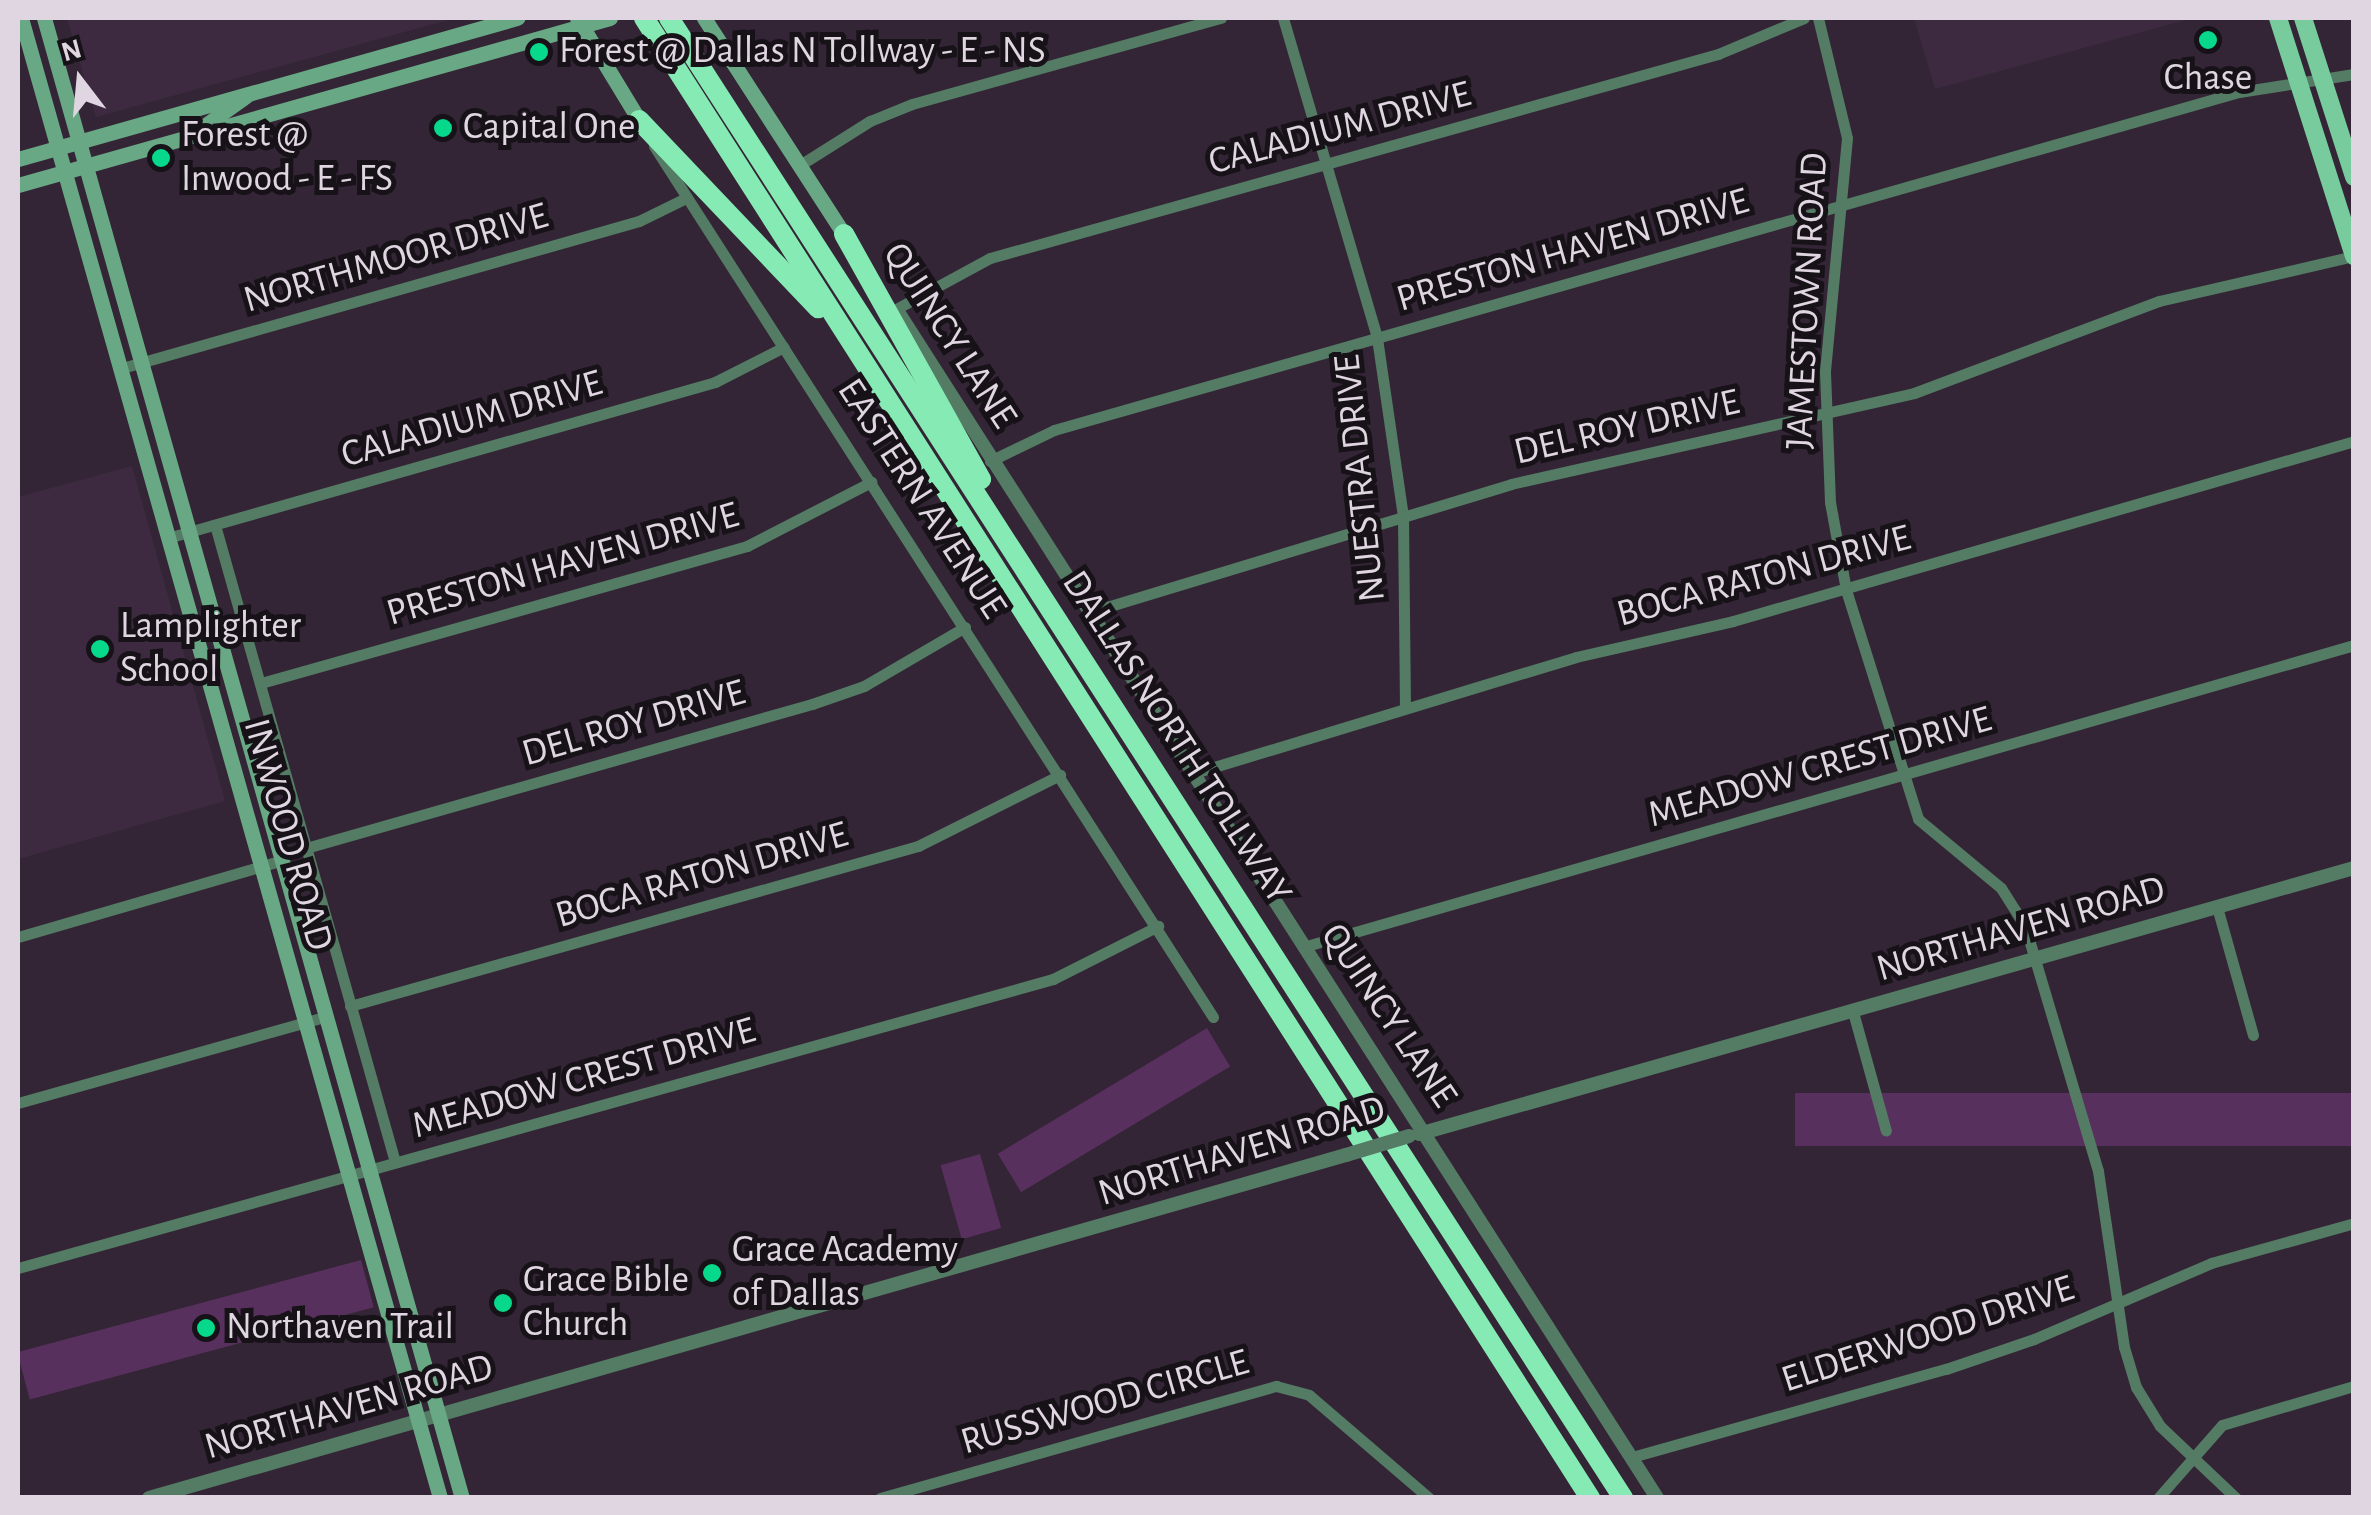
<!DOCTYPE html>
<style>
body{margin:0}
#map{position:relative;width:2371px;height:1515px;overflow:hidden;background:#332535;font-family:"Alegreya Sans",sans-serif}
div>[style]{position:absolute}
.built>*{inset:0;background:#3d2a40}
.green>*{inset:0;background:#58305d;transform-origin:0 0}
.minor>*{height:11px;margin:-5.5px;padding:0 5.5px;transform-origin:5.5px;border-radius:5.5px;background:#547b64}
.tertiary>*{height:14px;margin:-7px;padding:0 7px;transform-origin:7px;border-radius:7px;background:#547b64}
.secondary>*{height:15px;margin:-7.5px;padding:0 7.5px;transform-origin:7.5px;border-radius:7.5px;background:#69a885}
.primary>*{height:18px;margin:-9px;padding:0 9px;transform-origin:9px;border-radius:9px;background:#78cb9d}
.motorway>*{height:20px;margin:-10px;padding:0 10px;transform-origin:10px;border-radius:10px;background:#85eab3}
.tertiary-bridge>*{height:14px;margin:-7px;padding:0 7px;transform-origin:7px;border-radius:7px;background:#547b64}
.dots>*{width:28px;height:28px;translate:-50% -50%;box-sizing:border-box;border:5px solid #171118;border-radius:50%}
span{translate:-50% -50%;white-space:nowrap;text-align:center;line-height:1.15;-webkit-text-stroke:10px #171118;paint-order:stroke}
.poi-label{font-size:38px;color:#e0d6e1}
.left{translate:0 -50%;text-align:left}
.street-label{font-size:38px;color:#e0d6e1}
.frame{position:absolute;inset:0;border:20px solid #e0d6e1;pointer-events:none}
.north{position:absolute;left:30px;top:30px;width:100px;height:100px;-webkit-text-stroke:8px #171118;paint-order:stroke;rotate:344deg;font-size:28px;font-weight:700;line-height:40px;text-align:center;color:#e0d6e1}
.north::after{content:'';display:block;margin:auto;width:35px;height:45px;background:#e0d6e1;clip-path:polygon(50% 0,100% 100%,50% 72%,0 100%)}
</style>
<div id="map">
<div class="built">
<div style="clip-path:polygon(67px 18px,455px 18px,96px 117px)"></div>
<div style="clip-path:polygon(1914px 18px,2193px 18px,1935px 89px)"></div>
<div style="clip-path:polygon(132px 466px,225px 801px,18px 859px,18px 497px)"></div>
</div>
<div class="green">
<div style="left:1207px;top:1028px;width:45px;height:244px;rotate:59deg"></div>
<div style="left:2353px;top:1093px;width:53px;height:558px;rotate:90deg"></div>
<div style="left:980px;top:1154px;width:77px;height:41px;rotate:74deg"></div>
<div style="left:361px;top:1260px;width:49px;height:356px;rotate:75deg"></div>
</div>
<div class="minor">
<div style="left:1283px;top:18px;width:334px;rotate:73.6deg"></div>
<div style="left:1377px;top:338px;width:181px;rotate:81.7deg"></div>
<div style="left:1403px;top:517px;width:190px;rotate:89.4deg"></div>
<div style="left:1818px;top:18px;width:123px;rotate:76.4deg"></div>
<div style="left:1847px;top:138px;width:235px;rotate:95.4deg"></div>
<div style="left:1825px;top:372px;width:130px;rotate:87.8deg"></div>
<div style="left:1830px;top:502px;width:89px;rotate:79.7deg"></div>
<div style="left:1846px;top:590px;width:240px;rotate:72.5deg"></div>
<div style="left:1918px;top:819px;width:108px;rotate:39.7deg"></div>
<div style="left:2001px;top:888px;width:45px;rotate:57.7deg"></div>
<div style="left:2025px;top:926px;width:256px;rotate:73.4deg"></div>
<div style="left:2098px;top:1171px;width:178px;rotate:81.6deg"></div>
<div style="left:2124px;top:1347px;width:42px;rotate:73.3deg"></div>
<div style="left:2136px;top:1387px;width:46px;rotate:58.4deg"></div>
<div style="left:2160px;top:1426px;width:105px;rotate:43.5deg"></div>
<div style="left:654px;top:146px;width:1035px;rotate:57.31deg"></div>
<div style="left:800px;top:165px;width:83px;rotate:-32.2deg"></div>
<div style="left:870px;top:121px;width:45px;rotate:-22deg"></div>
<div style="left:912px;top:104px;width:321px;rotate:-15.6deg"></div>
<div style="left:896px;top:309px;width:107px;rotate:-28.5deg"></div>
<div style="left:990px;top:258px;width:756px;rotate:-15.65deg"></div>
<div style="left:1718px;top:54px;width:93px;rotate:-22.7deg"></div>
<div style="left:122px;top:368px;width:537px;rotate:-15.87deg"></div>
<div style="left:639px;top:221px;width:50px;rotate:-26.1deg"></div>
<div style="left:990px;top:461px;width:71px;rotate:-25.8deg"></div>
<div style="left:1054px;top:430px;width:1232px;rotate:-15.92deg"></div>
<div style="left:2239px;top:92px;width:116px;rotate:-8.9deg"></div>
<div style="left:215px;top:525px;width:662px;rotate:74.22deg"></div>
<div style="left:171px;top:537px;width:566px;rotate:-15.9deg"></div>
<div style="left:715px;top:382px;width:77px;rotate:-26.9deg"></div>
<div style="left:1087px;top:613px;width:443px;rotate:-16.9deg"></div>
<div style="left:1511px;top:484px;width:413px;rotate:-12.7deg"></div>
<div style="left:1914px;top:393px;width:262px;rotate:-20.6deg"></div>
<div style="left:2159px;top:301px;width:200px;rotate:-13deg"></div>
<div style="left:261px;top:683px;width:505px;rotate:-15.74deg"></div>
<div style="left:747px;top:546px;width:140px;rotate:-27.3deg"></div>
<div style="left:1191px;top:774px;width:402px;rotate:-16.9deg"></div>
<div style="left:1576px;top:657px;width:161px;rotate:-12.9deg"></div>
<div style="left:1733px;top:621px;width:647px;rotate:-16.16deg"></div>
<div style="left:306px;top:848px;width:526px;rotate:-15.89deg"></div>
<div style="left:812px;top:704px;width:55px;rotate:-19.1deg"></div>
<div style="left:864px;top:686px;width:117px;rotate:-30.3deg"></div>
<div style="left:2217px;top:907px;width:133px;rotate:74.3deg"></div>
<div style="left:18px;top:937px;width:272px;rotate:-16.2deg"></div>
<div style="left:1303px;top:947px;width:1094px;rotate:-16.03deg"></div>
<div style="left:350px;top:1006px;width:590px;rotate:-15.73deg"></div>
<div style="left:918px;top:846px;width:159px;rotate:-26.6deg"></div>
<div style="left:1853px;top:1012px;width:123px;rotate:74.5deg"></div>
<div style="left:18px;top:1103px;width:318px;rotate:-15.7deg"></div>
<div style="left:18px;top:1268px;width:1075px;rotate:-15.6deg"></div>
<div style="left:1053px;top:979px;width:118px;rotate:-26.8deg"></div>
<div style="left:1632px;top:1457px;width:326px;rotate:-15.7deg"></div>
<div style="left:1946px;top:1369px;width:93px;rotate:-18.8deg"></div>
<div style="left:2034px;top:1339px;width:193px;rotate:-23.2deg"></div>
<div style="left:2211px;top:1263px;width:148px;rotate:-15.6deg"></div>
<div style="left:880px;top:1498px;width:412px;rotate:-15.8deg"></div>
<div style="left:1276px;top:1386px;width:34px;rotate:15deg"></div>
<div style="left:1309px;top:1395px;width:158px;rotate:40.6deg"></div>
<div style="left:2158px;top:1498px;width:97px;rotate:-48.8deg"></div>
<div style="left:2222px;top:1425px;width:138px;rotate:-16.5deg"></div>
</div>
<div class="tertiary">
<div style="left:900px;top:315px;width:1404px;rotate:57.38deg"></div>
<div style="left:1419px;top:1134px;width:972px;rotate:-15.88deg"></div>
<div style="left:149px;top:1498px;width:1245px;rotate:-15.99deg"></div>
</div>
<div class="secondary">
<div style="left:21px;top:18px;width:1538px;rotate:74.19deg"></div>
<div style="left:44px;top:18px;width:1538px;rotate:74.23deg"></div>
<div style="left:577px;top:18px;width:119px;rotate:58.7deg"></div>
<div style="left:704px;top:18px;width:257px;rotate:57.1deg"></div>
<div style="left:193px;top:134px;width:65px;rotate:-35.6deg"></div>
<div style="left:18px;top:159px;width:519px;rotate:-15.78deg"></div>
<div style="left:18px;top:185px;width:615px;rotate:-15.75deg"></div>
</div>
<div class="primary">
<div style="left:2278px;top:18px;width:250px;rotate:72.3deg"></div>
<div style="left:2303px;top:18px;width:167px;rotate:72.2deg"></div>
</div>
<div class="motorway">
<div style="left:644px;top:18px;width:1757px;rotate:57.41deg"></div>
<div style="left:669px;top:18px;width:1761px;rotate:57.19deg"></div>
<div style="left:639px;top:120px;width:260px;rotate:46.4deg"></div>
<div style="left:844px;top:234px;width:281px;rotate:60.8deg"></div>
</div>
<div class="tertiary-bridge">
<div style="left:1346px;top:1155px;width:66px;rotate:-16.8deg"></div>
</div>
<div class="dots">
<div style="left:2208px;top:40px;background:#06d98b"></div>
<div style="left:539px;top:52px;background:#06d98b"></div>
<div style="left:443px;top:128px;background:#06d98b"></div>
<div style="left:161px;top:158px;background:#06d98b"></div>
<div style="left:100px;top:649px;background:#06d98b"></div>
<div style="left:712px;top:1273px;background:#06d98b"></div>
<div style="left:503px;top:1303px;background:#06d98b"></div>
<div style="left:206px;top:1328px;background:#06d98b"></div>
</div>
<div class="poi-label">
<span class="left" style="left:559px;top:52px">Forest @ Dallas N Tollway - E - NS</span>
<span style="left:2208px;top:79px">Chase</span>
<span class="left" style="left:463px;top:128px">Capital One</span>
<span class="left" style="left:181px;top:158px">Forest @<br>Inwood - E - FS</span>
<span class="left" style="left:120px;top:649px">Lamplighter<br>School</span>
<span class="left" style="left:732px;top:1273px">Grace Academy<br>of Dallas</span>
<span class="left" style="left:523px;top:1303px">Grace Bible<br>Church</span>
<span class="left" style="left:226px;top:1328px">Northaven Trail</span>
</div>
<div class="street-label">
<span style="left:1340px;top:129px;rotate:-15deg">CALADIUM DRIVE</span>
<span style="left:1573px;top:251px;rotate:-16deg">PRESTON HAVEN DRIVE</span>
<span style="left:396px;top:259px;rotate:-16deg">NORTHMOOR DRIVE</span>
<span style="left:1808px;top:301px;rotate:-87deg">JAMESTOWN ROAD</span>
<span style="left:949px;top:336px;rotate:57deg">QUINCY LANE</span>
<span style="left:472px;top:420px;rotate:-16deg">CALADIUM DRIVE</span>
<span style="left:1627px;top:428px;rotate:-13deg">DEL ROY DRIVE</span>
<span style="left:1361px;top:478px;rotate:-96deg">NUESTRA DRIVE</span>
<span style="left:921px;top:499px;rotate:57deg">EASTERN AVENUE</span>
<span style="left:563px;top:565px;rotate:-16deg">PRESTON HAVEN DRIVE</span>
<span style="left:1764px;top:577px;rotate:-15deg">BOCA RATON DRIVE</span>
<span style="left:634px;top:724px;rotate:-16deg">DEL ROY DRIVE</span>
<span style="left:1176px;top:738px;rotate:57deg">DALLAS NORTH TOLLWAY</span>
<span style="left:1820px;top:768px;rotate:-16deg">MEADOW CREST DRIVE</span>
<span style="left:287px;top:835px;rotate:74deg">INWOOD ROAD</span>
<span style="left:702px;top:876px;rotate:-16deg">BOCA RATON DRIVE</span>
<span style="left:2021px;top:930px;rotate:-16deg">NORTHAVEN ROAD</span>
<span style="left:1388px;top:1016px;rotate:56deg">QUINCY LANE</span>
<span style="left:584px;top:1079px;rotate:-16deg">MEADOW CREST DRIVE</span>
<span style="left:1242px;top:1152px;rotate:-17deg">NORTHAVEN ROAD</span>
<span style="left:1928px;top:1335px;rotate:-18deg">ELDERWOOD DRIVE</span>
<span style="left:1105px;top:1403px;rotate:-16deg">RUSSWOOD CIRCLE</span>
<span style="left:349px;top:1408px;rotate:-16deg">NORTHAVEN ROAD</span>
</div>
<div class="frame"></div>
<div class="north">N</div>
</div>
